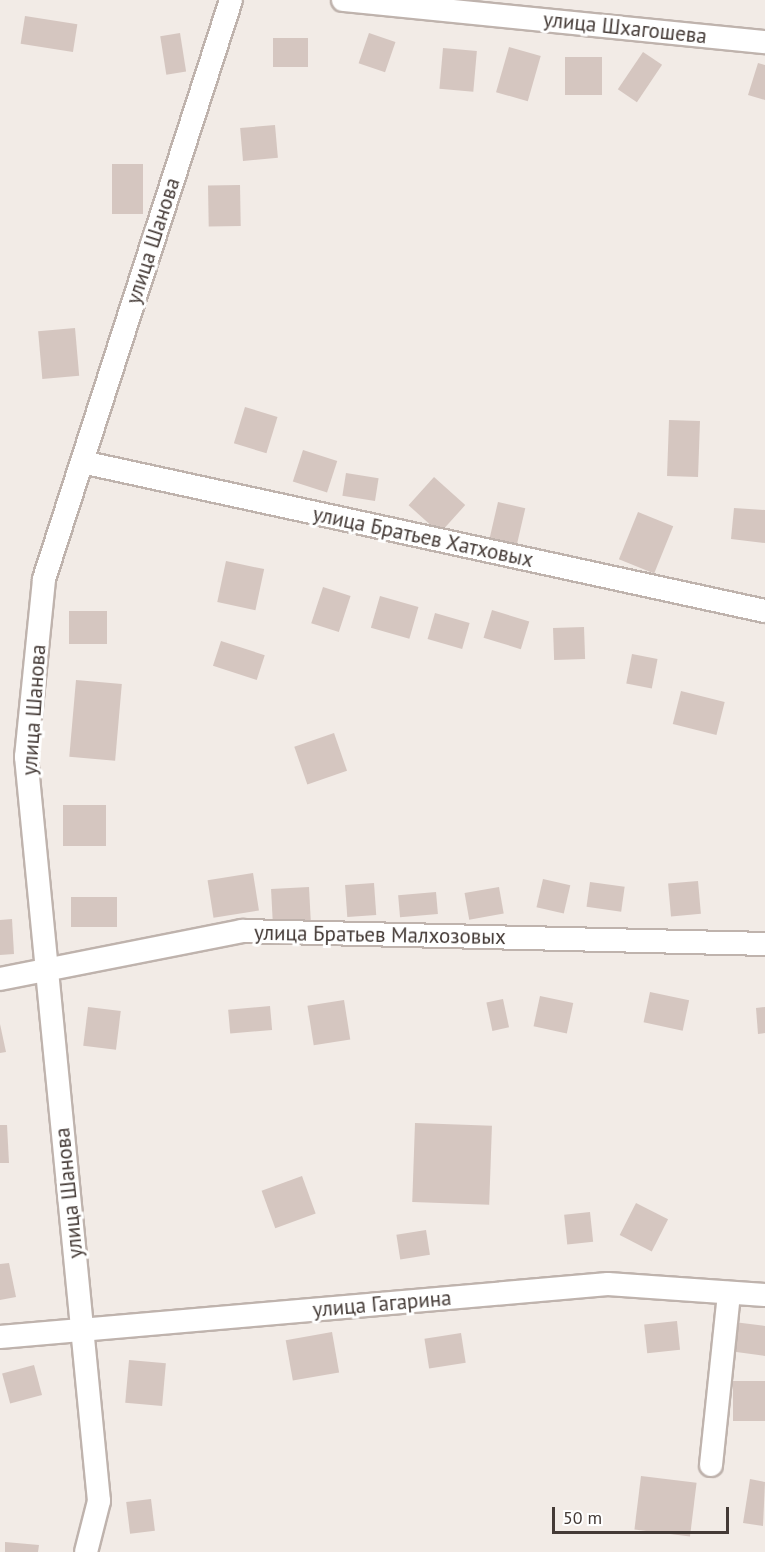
<!DOCTYPE html>
<meta charset="utf-8">
<style>
body{margin:0}
#map{position:relative;width:765px;height:1552px;overflow:hidden;background:#f2ebe6;font-family:"PT Sans",sans-serif}
div>[style]{position:absolute}
.building>*{inset:0;background:#d5c6c0;transform-origin:0 0}
.roads{filter:drop-shadow(2px 0 #bfb3ad) drop-shadow(-2px 0 #bfb3ad) drop-shadow(0 2px #bfb3ad) drop-shadow(0 -2px #bfb3ad)}
.minor>*{height:22px;margin:-11px;padding:0 11px;transform-origin:11px;border-radius:11px;background:#fff}
span{translate:-50% -50%;white-space:nowrap;text-align:center;line-height:1.15;-webkit-text-stroke:6px #fff;paint-order:stroke}
.street-label{font-size:21px;color:#443a36}
.scale{position:absolute;left:552px;top:1507px;width:177px;height:27px;box-sizing:border-box;border:3px solid #443a36;border-top:0;padding-left:8px;font-size:18px;line-height:21px;white-space:nowrap;color:#443a36;-webkit-text-stroke:4px #fff;paint-order:stroke}
</style>
<div id="map">
<div class="building">
<div style="left:25px;top:16px;width:53px;height:28px;rotate:9deg"></div>
<div style="left:180px;top:33px;width:39px;height:20px;rotate:81deg"></div>
<div style="left:369px;top:33px;width:28px;height:32px;rotate:19deg"></div>
<div style="left:273px;top:38px;width:35px;height:29px"></div>
<div style="left:509px;top:47px;width:33px;height:47px;rotate:16deg"></div>
<div style="left:443px;top:48px;width:34px;height:41px;rotate:5deg"></div>
<div style="left:643px;top:52px;width:23px;height:45px;rotate:34deg"></div>
<div style="left:565px;top:57px;width:37px;height:38px"></div>
<div style="clip-path:polygon(758px 63px,765px 65px,765px 100px,748px 95px)"></div>
<div style="left:275px;top:125px;width:33px;height:35px;rotate:85deg"></div>
<div style="left:112px;top:164px;width:31px;height:50px"></div>
<div style="left:240px;top:185px;width:41px;height:32px;rotate:89deg"></div>
<div style="left:75px;top:328px;width:48px;height:37px;rotate:85deg"></div>
<div style="left:245px;top:407px;width:34px;height:38px;rotate:17deg"></div>
<div style="left:669px;top:420px;width:31px;height:56px;rotate:2deg"></div>
<div style="left:303px;top:450px;width:36px;height:33px;rotate:18deg"></div>
<div style="left:346px;top:473px;width:33px;height:23px;rotate:9deg"></div>
<div style="left:434px;top:477px;width:42px;height:38px;rotate:42deg"></div>
<div style="left:498px;top:502px;width:28px;height:38px;rotate:13deg"></div>
<div style="clip-path:polygon(734px 508px,765px 510px,765px 543px,731px 539px)"></div>
<div style="left:638px;top:512px;width:38px;height:51px;rotate:22deg"></div>
<div style="left:226px;top:561px;width:39px;height:42px;rotate:12deg"></div>
<div style="left:323px;top:587px;width:29px;height:38px;rotate:18deg"></div>
<div style="left:380px;top:596px;width:40px;height:33px;rotate:16deg"></div>
<div style="left:492px;top:610px;width:39px;height:29px;rotate:17deg"></div>
<div style="left:107px;top:611px;width:33px;height:38px;rotate:90deg"></div>
<div style="left:435px;top:613px;width:36px;height:27px;rotate:16deg"></div>
<div style="left:584px;top:627px;width:32px;height:31px;rotate:88deg"></div>
<div style="left:221px;top:641px;width:46px;height:26px;rotate:18deg"></div>
<div style="left:632px;top:654px;width:26px;height:30px;rotate:11deg"></div>
<div style="left:76px;top:680px;width:46px;height:77px;rotate:5deg"></div>
<div style="left:681px;top:691px;width:45px;height:34px;rotate:14deg"></div>
<div style="left:334px;top:733px;width:40px;height:42px;rotate:71deg"></div>
<div style="left:63px;top:805px;width:43px;height:41px"></div>
<div style="left:253px;top:873px;width:38px;height:46px;rotate:81deg"></div>
<div style="left:543px;top:879px;width:28px;height:29px;rotate:13deg"></div>
<div style="left:698px;top:881px;width:33px;height:30px;rotate:85deg"></div>
<div style="left:590px;top:882px;width:35px;height:25px;rotate:8deg"></div>
<div style="left:374px;top:883px;width:32px;height:29px;rotate:86deg"></div>
<div style="left:309px;top:887px;width:33px;height:38px;rotate:87deg"></div>
<div style="left:499px;top:887px;width:27px;height:35px;rotate:80deg"></div>
<div style="left:436px;top:892px;width:22px;height:38px;rotate:85deg"></div>
<div style="left:71px;top:897px;width:46px;height:30px"></div>
<div style="clip-path:polygon(12px 919px,14px 954px,0 955px,0 920px)"></div>
<div style="left:650px;top:992px;width:40px;height:31px;rotate:12deg"></div>
<div style="left:540px;top:996px;width:34px;height:31px;rotate:12deg"></div>
<div style="left:503px;top:999px;width:29px;height:17px;rotate:78deg"></div>
<div style="left:344px;top:1000px;width:40px;height:37px;rotate:81deg"></div>
<div style="left:270px;top:1006px;width:24px;height:42px;rotate:85deg"></div>
<div style="left:88px;top:1007px;width:33px;height:39px;rotate:7deg"></div>
<div style="clip-path:polygon(765px 1007px,765px 1033px,758px 1034px,756px 1008px)"></div>
<div style="clip-path:polygon(0 1024px,6px 1052px,0 1053px)"></div>
<div style="left:415px;top:1123px;width:77px;height:79px;rotate:2deg"></div>
<div style="clip-path:polygon(0 1125px,7px 1125px,9px 1163px,0 1163px)"></div>
<div style="left:302px;top:1176px;width:40px;height:43px;rotate:70deg"></div>
<div style="left:636px;top:1203px;width:36px;height:36px;rotate:27deg"></div>
<div style="left:590px;top:1212px;width:30px;height:26px;rotate:84deg"></div>
<div style="left:426px;top:1230px;width:25px;height:30px;rotate:81deg"></div>
<div style="clip-path:polygon(9px 1263px,16px 1297px,0 1300px,0 1264px)"></div>
<div style="left:677px;top:1321px;width:29px;height:33px;rotate:84deg"></div>
<div style="clip-path:polygon(734px 1322px,765px 1326px,765px 1356px,729px 1351px)"></div>
<div style="left:332px;top:1332px;width:41px;height:47px;rotate:80deg"></div>
<div style="left:461px;top:1333px;width:30px;height:37px;rotate:81deg"></div>
<div style="left:129px;top:1360px;width:37px;height:43px;rotate:5deg"></div>
<div style="left:34px;top:1365px;width:31px;height:33px;rotate:75deg"></div>
<div style="left:733px;top:1381px;width:32px;height:40px"></div>
<div style="left:641px;top:1476px;width:56px;height:54px;rotate:7deg"></div>
<div style="clip-path:polygon(750px 1479px,765px 1482px,763px 1526px,743px 1523px)"></div>
<div style="left:151px;top:1499px;width:32px;height:25px;rotate:83deg"></div>
<div style="clip-path:polygon(5px 1542px,39px 1545px,38px 1552px,5px 1552px)"></div>
</div>
<div class="roads">
<div class="minor">
<div style="left:343px;top:0;width:424px;rotate:5.7deg"></div>
<div style="left:82px;top:462px;width:699px;rotate:12.31deg"></div>
<div style="left:0;top:979px;width:247px;rotate:-11.2deg"></div>
<div style="left:242px;top:931px;width:523px;rotate:1.42deg"></div>
<div style="left:0;top:1337px;width:610px;rotate:-4.98deg"></div>
<div style="left:608px;top:1284px;width:157px;rotate:4deg"></div>
<div style="left:711px;top:1465px;width:173px;rotate:-84deg"></div>
<div style="left:86px;top:1552px;width:53px;rotate:-75.7deg"></div>
<div style="left:99px;top:1501px;width:748px;rotate:-95.6deg"></div>
<div style="left:26px;top:757px;width:179px;rotate:-84.2deg"></div>
<div style="left:44px;top:579px;width:608px;rotate:-72.1deg"></div>
</div>
</div>
<div class="street-label">
<span style="left:625px;top:28px;rotate:6deg">улица Шхагошева</span>
<span style="left:153px;top:241px;rotate:-72deg">улица Шанова</span>
<span style="left:423px;top:537px;rotate:12deg">улица Братьев Хатховых</span>
<span style="left:34px;top:710px;rotate:-86deg">улица Шанова</span>
<span style="left:380px;top:935px;rotate:1deg">улица Братьев Малхозовых</span>
<span style="left:69px;top:1193px;rotate:-96deg">улица Шанова</span>
<span style="left:382px;top:1304px;rotate:-5deg">улица Гагарина</span>
</div>
<div class="scale">50 m</div>
</div>
